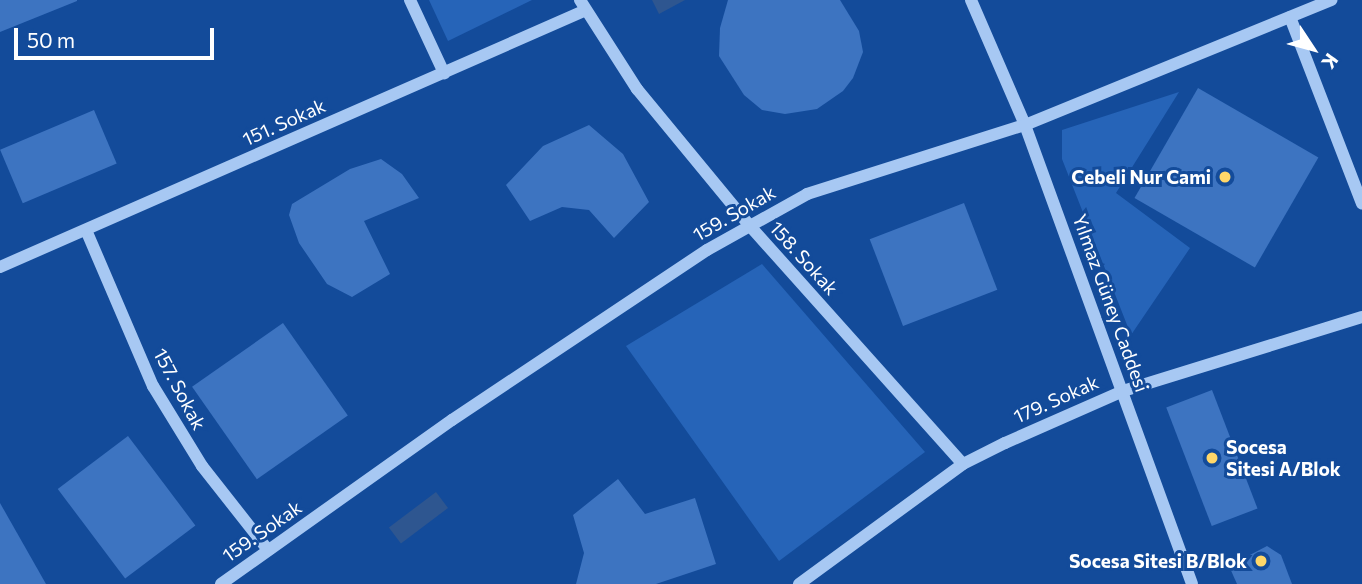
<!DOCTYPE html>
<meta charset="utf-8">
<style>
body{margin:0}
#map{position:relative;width:1362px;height:584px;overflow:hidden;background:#134b9a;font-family:Commissioner,sans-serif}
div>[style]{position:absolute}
.green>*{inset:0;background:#2664b8}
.water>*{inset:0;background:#2e5690;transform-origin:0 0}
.building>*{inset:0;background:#3d74c1;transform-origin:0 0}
.minor>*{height:12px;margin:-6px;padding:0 6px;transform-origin:6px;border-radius:6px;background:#a7c8f3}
.dots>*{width:19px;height:19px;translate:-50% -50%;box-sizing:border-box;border:4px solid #134b9a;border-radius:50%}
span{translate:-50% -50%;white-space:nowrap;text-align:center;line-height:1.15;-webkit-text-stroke:6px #134b9a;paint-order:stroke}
.street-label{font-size:19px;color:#fff}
.poi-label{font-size:19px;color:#fff;font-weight:700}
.right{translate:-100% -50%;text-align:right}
.left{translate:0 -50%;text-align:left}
.north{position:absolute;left:1278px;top:14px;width:70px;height:70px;-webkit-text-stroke:5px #134b9a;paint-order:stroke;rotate:126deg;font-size:19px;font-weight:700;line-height:28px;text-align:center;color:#fff}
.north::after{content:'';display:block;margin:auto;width:24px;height:32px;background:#fff;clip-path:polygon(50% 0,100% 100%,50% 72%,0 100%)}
.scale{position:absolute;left:14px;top:28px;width:200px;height:32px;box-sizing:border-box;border:4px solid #fff;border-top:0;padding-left:9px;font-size:21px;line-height:24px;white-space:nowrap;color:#fff;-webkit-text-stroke:5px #134b9a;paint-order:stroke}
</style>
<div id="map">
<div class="green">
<div style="clip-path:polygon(429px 0,532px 0,448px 41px)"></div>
<div style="clip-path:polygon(1179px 92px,1116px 193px,1190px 248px,1131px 335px,1062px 159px,1062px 130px)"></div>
<div style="clip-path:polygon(762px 264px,925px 452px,779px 561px,626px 346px)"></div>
</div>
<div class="water">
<div style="clip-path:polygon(652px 0,685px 0,659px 14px)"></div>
<div style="left:436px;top:492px;width:20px;height:59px;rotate:53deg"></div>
</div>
<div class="building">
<div style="clip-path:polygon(0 0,77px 0,77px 1px,0 32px)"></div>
<div style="clip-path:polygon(728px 0,840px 0,859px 31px,863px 52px,853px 78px,843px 91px,817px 109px,785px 114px,762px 110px,744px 95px,719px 56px,720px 28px)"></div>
<div style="left:1198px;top:88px;width:139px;height:127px;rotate:30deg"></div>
<div style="left:94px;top:110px;width:58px;height:102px;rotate:67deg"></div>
<div style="clip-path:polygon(589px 125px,623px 154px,649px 202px,614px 238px,589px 210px,562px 207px,530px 221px,506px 185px,543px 146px)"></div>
<div style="clip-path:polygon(381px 159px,402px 174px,419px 198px,364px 221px,390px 274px,352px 297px,327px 284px,299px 243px,289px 215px,292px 204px,350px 169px)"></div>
<div style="left:964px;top:203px;width:93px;height:101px;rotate:69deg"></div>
<div style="left:283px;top:323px;width:113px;height:111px;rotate:55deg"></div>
<div style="left:1212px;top:390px;width:127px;height:49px;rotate:69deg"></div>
<div style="left:128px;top:436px;width:112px;height:88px;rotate:53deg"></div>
<div style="clip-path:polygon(618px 479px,645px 514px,695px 498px,716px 564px,656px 584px,576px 584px,584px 553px,573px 515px)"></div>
<div style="clip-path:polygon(0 503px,46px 584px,0 584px)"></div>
<div style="clip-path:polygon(1267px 546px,1281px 555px,1292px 584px,1237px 584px,1229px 566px)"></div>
</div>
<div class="minor">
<div style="left:410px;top:0;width:81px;rotate:65deg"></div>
<div style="left:580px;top:0;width:106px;rotate:57.4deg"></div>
<div style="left:637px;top:89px;width:178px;rotate:50.5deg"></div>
<div style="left:750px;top:226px;width:319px;rotate:48.2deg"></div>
<div style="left:971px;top:0;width:136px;rotate:66.6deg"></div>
<div style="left:1025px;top:125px;width:488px;rotate:70deg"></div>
<div style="left:1290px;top:17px;width:200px;rotate:68.9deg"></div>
<div style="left:86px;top:230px;width:170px;rotate:66.8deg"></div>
<div style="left:153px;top:386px;width:94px;rotate:58.5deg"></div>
<div style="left:202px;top:466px;width:107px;rotate:51.8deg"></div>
<div style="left:0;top:267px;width:638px;rotate:-23.67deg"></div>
<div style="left:221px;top:584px;width:283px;rotate:-35.4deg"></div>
<div style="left:452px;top:420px;width:306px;rotate:-33.7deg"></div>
<div style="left:707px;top:250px;width:115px;rotate:-29.2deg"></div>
<div style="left:807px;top:194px;width:229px;rotate:-17.6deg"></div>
<div style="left:1025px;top:125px;width:331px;rotate:-22.2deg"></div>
<div style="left:799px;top:584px;width:203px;rotate:-36.2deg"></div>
<div style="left:963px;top:464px;width:47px;rotate:-26.6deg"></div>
<div style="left:1005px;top:443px;width:129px;rotate:-23.8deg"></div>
<div style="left:1123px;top:391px;width:250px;rotate:-17.2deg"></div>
</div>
<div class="dots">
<div style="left:1225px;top:177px;background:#ffd769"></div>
<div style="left:1212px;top:458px;background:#ffd769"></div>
<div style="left:1261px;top:561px;background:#ffd769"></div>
</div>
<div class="street-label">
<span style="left:284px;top:122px;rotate:-24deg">151. Sokak</span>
<span style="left:734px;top:213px;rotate:-30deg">159. Sokak</span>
<span style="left:804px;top:258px;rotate:48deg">158. Sokak</span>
<span style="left:1111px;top:303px;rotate:70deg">Yılmaz Güney Caddesi</span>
<span style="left:180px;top:389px;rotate:62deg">157. Sokak</span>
<span style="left:1056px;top:399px;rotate:-24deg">179. Sokak</span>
<span style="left:262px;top:531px;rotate:-35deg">159. Sokak</span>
</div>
<div class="poi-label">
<span class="right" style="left:1211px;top:177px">Cebeli Nur Cami</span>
<span class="left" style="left:1226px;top:458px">Socesa<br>Sitesi A/Blok</span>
<span class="right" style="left:1247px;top:561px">Socesa Sitesi B/Blok</span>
</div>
<div class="north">K</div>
<div class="scale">50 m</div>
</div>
